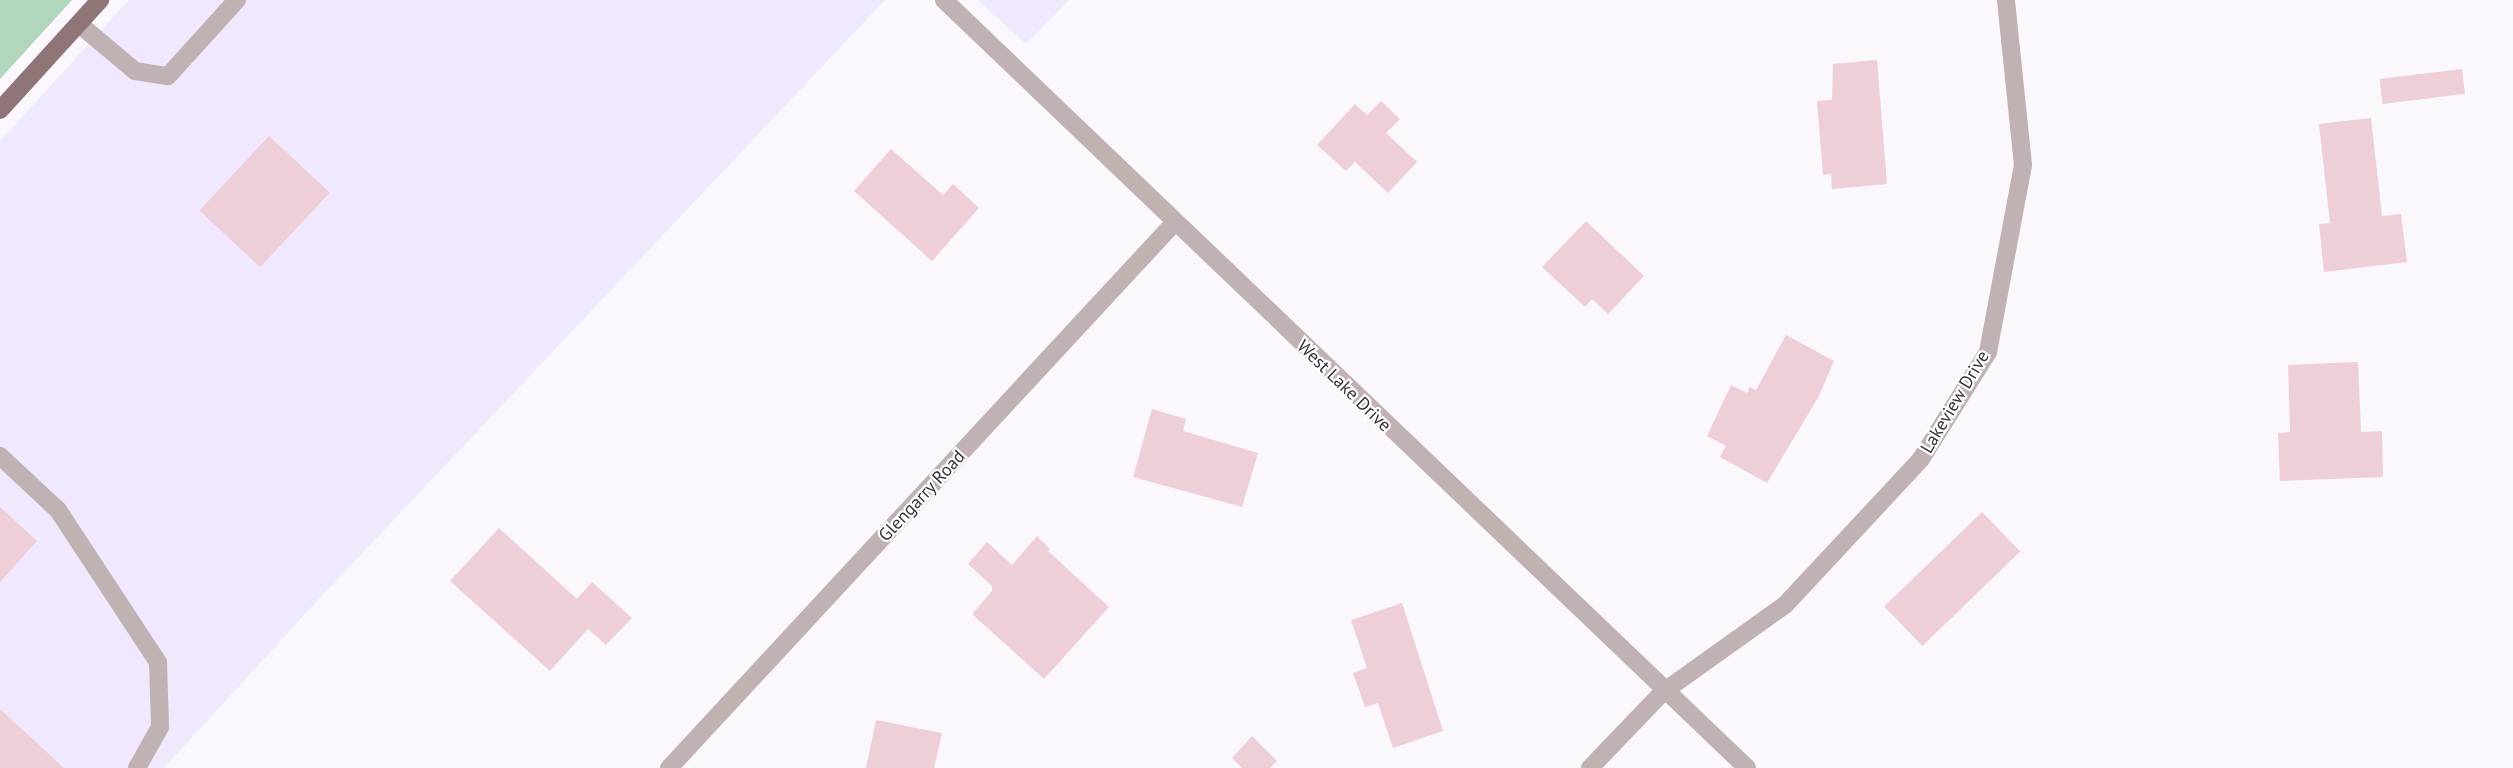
<!DOCTYPE html>
<style>
body{margin:0}
#map{position:relative;width:2513px;height:768px;overflow:hidden;background:#faf7fd;font-family:"PT Sans",sans-serif}
div>[style]{position:absolute}
.built>*{inset:0;background:#f0e8fd}
.green>*{inset:0;background:#b1d6bb}
.building>*{inset:0;background:#eeced7;transform-origin:0 0}
.minor>*{height:18px;margin:-9px;padding:0 9px;transform-origin:9px;border-radius:9px;background:#c0b1b2}
.major>*{height:18px;margin:-9px;padding:0 9px;transform-origin:9px;border-radius:9px;background:#8f7577}
span{translate:-50% -50%;white-space:nowrap;text-align:center;line-height:1.15;-webkit-text-stroke:4.5px #fff;paint-order:stroke}
.street-label{font-size:18px;color:#36313c}
</style>
<div id="map">
<div class="built">
<div style="clip-path:polygon(129px 0,885px 0,315px 603px,164px 768px,0 768px,0 141px)"></div>
<div style="clip-path:polygon(978px 0,1069px 0,1026px 44px)"></div>
</div>
<div class="green">
<div style="clip-path:polygon(0 0,72px 0,0 79px)"></div>
</div>
<div class="building">
<div style="clip-path:polygon(1877px 60px,1887px 184px,1832px 189px,1831px 174px,1823px 175px,1817px 101px,1832px 100px,1833px 64px)"></div>
<div style="left:2462px;top:69px;width:25px;height:83px;rotate:83deg"></div>
<div style="clip-path:polygon(1381px 101px,1400px 119px,1386px 133px,1417px 162px,1388px 193px,1355px 162px,1346px 171px,1317px 145px,1355px 104px,1367px 115px)"></div>
<div style="clip-path:polygon(2371px 118px,2382px 216px,2401px 214px,2407px 262px,2324px 272px,2319px 224px,2330px 223px,2319px 124px)"></div>
<div style="left:269px;top:136px;width:83px;height:102px;rotate:43deg"></div>
<div style="clip-path:polygon(891px 149px,943px 195px,953px 184px,979px 208px,932px 261px,854px 191px)"></div>
<div style="clip-path:polygon(1586px 221px,1644px 276px,1608px 314px,1592px 299px,1585px 307px,1542px 267px)"></div>
<div style="clip-path:polygon(1786px 335px,1834px 361px,1819px 396px,1767px 483px,1720px 457px,1726px 446px,1707px 436px,1731px 385px,1747px 393px,1750px 387px,1756px 390px)"></div>
<div style="clip-path:polygon(2358px 362px,2361px 432px,2382px 431px,2383px 477px,2280px 481px,2278px 433px,2290px 432px,2288px 365px)"></div>
<div style="clip-path:polygon(1152px 409px,1186px 419px,1183px 431px,1258px 453px,1242px 507px,1133px 477px)"></div>
<div style="clip-path:polygon(0 507px,37px 541px,0 582px)"></div>
<div style="left:1982px;top:512px;width:55px;height:136px;rotate:46deg"></div>
<div style="clip-path:polygon(499px 528px,577px 599px,592px 582px,632px 618px,606px 645px,588px 629px,550px 671px,450px 581px)"></div>
<div style="clip-path:polygon(1037px 536px,1050px 549px,1048px 551px,1109px 607px,1044px 679px,972px 614px,992px 591px,992px 586px,968px 564px,987px 542px,1012px 565px)"></div>
<div style="clip-path:polygon(1402px 603px,1443px 731px,1393px 748px,1378px 703px,1365px 707px,1353px 673px,1367px 668px,1351px 620px)"></div>
<div style="clip-path:polygon(0 709px,64px 768px,0 768px)"></div>
<div style="clip-path:polygon(876px 720px,942px 733px,934px 768px,866px 768px)"></div>
<div style="clip-path:polygon(1252px 736px,1277px 761px,1270px 768px,1242px 768px,1232px 758px)"></div>
</div>
<div class="minor">
<div style="left:944px;top:0;width:1111px;rotate:43.72deg"></div>
<div style="left:79px;top:24px;width:73px;rotate:40deg"></div>
<div style="left:135px;top:71px;width:33px;rotate:9deg"></div>
<div style="left:168px;top:76px;width:103px;rotate:-47.8deg"></div>
<div style="left:0;top:456px;width:79px;rotate:43deg"></div>
<div style="left:58px;top:510px;width:182px;rotate:56.7deg"></div>
<div style="left:158px;top:662px;width:65px;rotate:88.2deg"></div>
<div style="left:160px;top:727px;width:47px;rotate:119.3deg"></div>
<div style="left:669px;top:768px;width:743px;rotate:-47.18deg"></div>
<div style="left:1590px;top:768px;width:105px;rotate:-46.2deg"></div>
<div style="left:1663px;top:692px;width:150px;rotate:-35.5deg"></div>
<div style="left:1785px;top:605px;width:200px;rotate:-47deg"></div>
<div style="left:1921px;top:459px;width:126px;rotate:-57.9deg"></div>
<div style="left:1988px;top:352px;width:190px;rotate:-79.4deg"></div>
<div style="left:2023px;top:165px;width:166px;rotate:-95.9deg"></div>
</div>
<div class="major">
<div style="left:0;top:110px;width:149px;rotate:-47.7deg"></div>
</div>
<div class="street-label">
<span style="left:1344px;top:386px;rotate:44deg">West Lake Drive</span>
<span style="left:1955px;top:402px;rotate:-59deg">Lakeview Drive</span>
<span style="left:922px;top:496px;rotate:-47deg">Glengarry Road</span>
</div>
</div>
